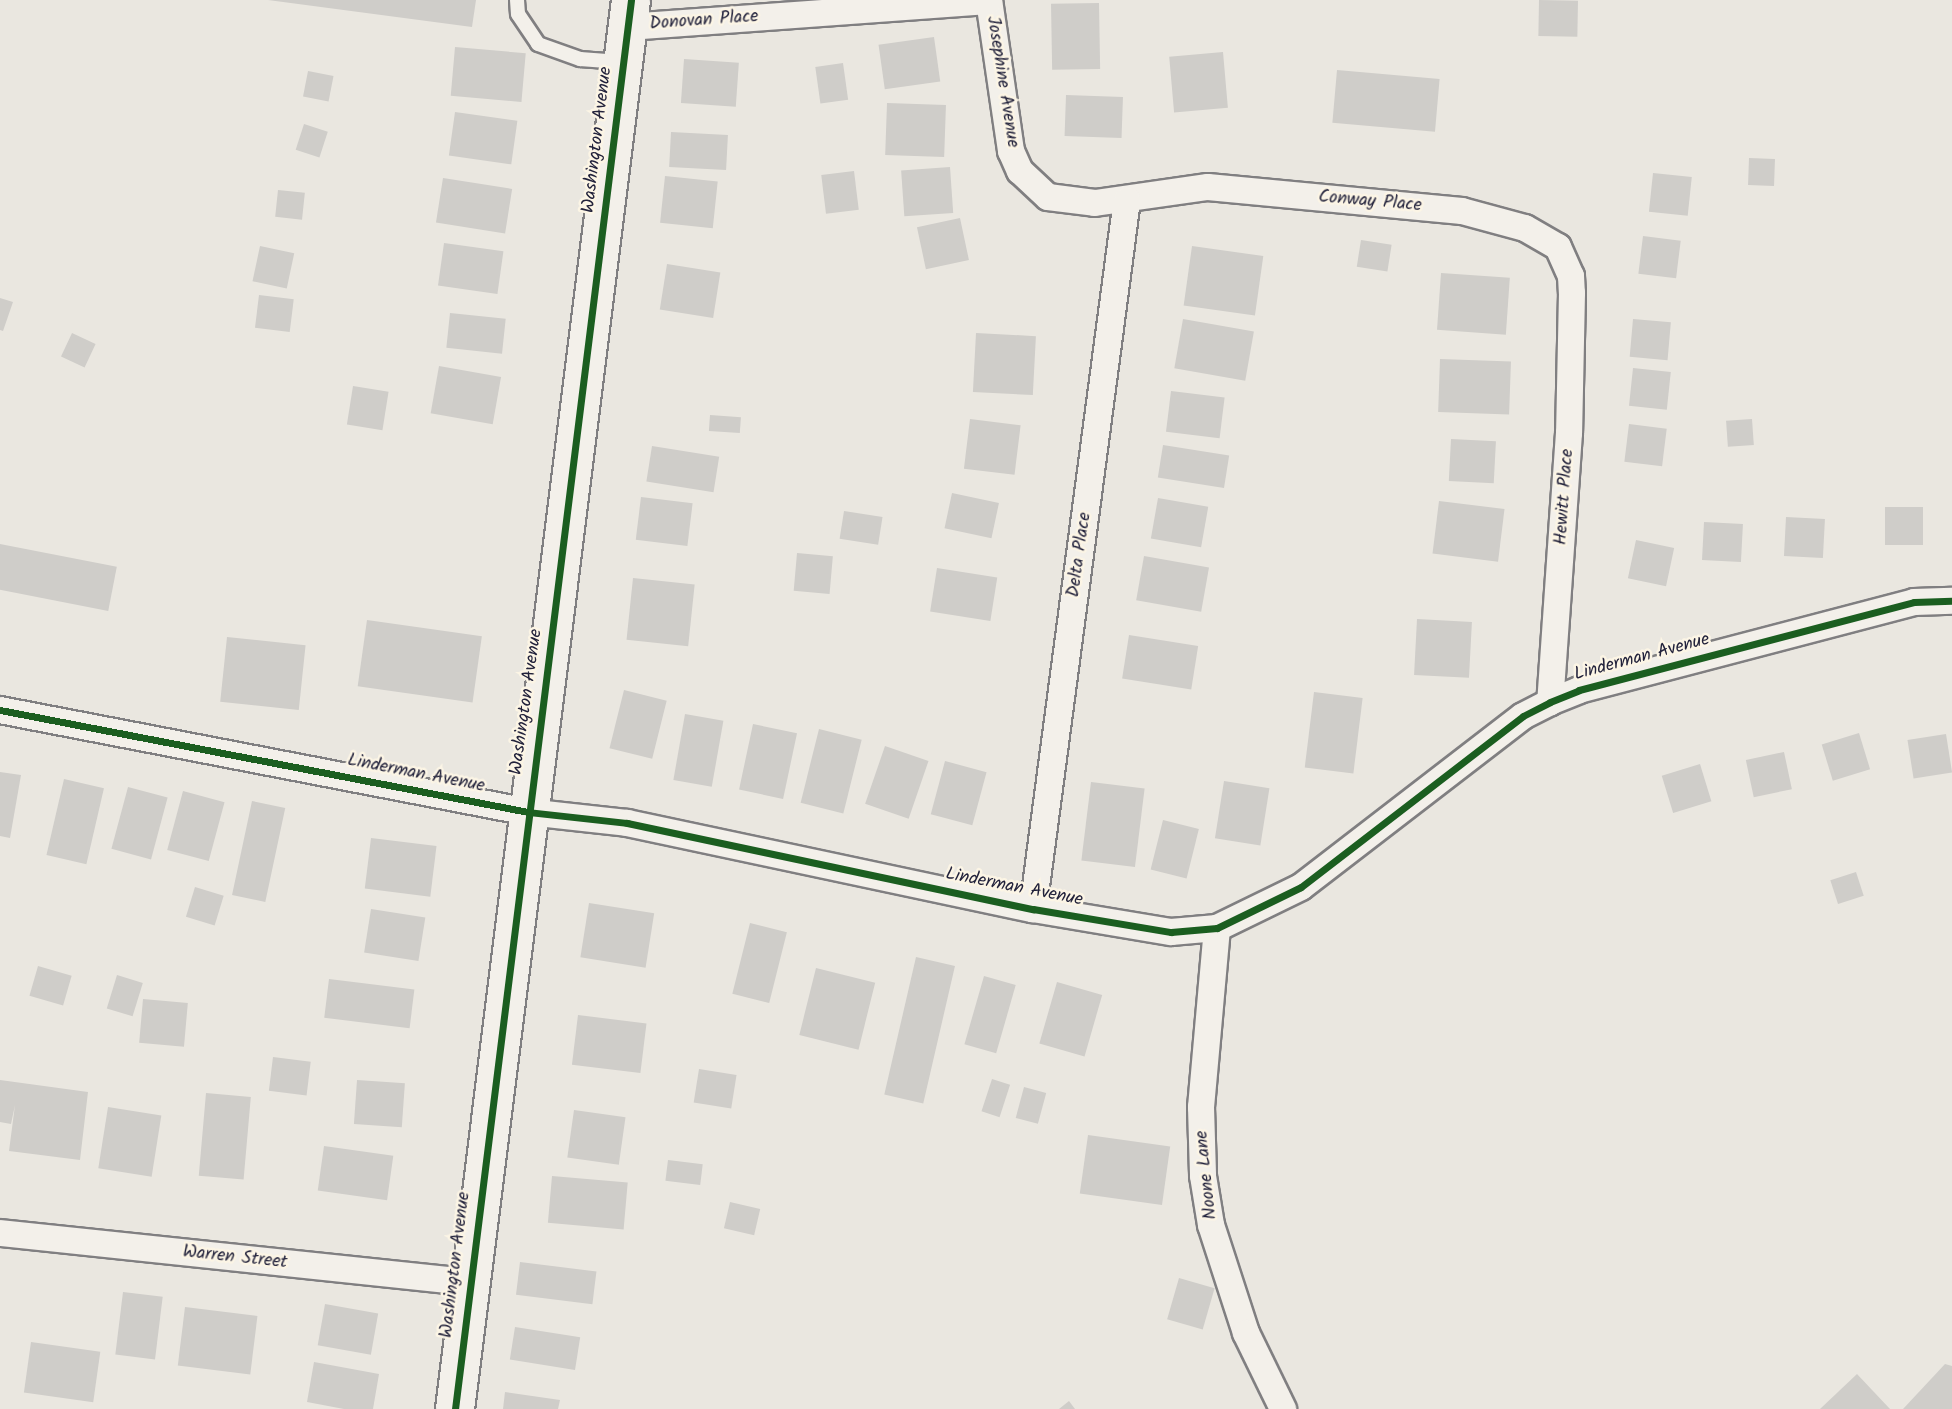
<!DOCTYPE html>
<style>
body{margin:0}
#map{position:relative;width:1952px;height:1409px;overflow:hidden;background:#eae7e0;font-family:Kalam,sans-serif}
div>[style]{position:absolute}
.building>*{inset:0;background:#cfcdc9;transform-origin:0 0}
.roads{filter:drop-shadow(2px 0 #807f81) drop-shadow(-2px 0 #807f81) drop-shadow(0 2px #807f81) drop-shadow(0 -2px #807f81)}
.lane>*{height:14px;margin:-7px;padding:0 7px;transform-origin:7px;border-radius:7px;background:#f3f0ea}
.street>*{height:26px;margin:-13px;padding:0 13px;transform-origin:13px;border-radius:13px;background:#f3f0ea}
.secondary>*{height:38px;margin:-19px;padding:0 19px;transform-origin:19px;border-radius:19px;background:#f3f0ea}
.cycleway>*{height:7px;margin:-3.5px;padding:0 3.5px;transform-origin:3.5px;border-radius:3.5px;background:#1b5e20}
span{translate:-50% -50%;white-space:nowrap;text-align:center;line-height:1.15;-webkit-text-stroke:5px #fcf5e5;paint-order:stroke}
.street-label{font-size:18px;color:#22223b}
</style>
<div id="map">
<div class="building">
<div style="clip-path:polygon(268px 0,476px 0,472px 27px)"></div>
<div style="left:1539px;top:0;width:39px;height:36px;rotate:1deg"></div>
<div style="left:1099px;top:3px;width:66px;height:48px;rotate:89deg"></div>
<div style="left:934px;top:37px;width:45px;height:56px;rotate:82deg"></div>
<div style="left:455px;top:47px;width:71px;height:49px;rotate:5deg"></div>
<div style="left:1223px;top:52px;width:56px;height:54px;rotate:85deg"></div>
<div style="left:684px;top:59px;width:55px;height:44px;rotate:4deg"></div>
<div style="left:843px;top:63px;width:37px;height:28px;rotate:82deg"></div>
<div style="left:1337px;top:70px;width:103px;height:53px;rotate:5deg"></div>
<div style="left:308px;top:71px;width:26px;height:26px;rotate:11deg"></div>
<div style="left:1066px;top:95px;width:57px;height:41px;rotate:2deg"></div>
<div style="left:887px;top:103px;width:59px;height:52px;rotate:2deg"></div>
<div style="left:455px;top:112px;width:63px;height:44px;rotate:8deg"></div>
<div style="left:304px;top:124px;width:25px;height:27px;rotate:18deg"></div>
<div style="left:671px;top:132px;width:57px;height:35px;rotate:3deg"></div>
<div style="left:1749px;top:158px;width:26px;height:27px;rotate:2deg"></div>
<div style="left:950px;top:167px;width:46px;height:49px;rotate:86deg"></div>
<div style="left:854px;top:171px;width:39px;height:33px;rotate:83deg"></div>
<div style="left:1653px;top:173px;width:39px;height:39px;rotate:6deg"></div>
<div style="left:665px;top:176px;width:53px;height:47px;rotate:6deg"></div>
<div style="left:443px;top:178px;width:70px;height:45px;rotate:9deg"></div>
<div style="left:278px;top:190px;width:27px;height:27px;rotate:6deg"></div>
<div style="left:960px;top:218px;width:43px;height:44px;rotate:78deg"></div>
<div style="left:1643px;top:236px;width:38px;height:38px;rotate:7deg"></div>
<div style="left:1361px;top:240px;width:31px;height:27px;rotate:9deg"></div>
<div style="left:444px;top:243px;width:60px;height:43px;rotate:8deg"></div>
<div style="left:260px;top:246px;width:35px;height:36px;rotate:12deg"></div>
<div style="left:1192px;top:246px;width:72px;height:60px;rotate:8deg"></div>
<div style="left:667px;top:264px;width:54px;height:46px;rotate:9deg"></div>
<div style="left:1441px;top:273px;width:69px;height:57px;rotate:4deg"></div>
<div style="left:259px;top:295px;width:35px;height:33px;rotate:7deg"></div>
<div style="clip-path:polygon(0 298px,13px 302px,3px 331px,0 330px)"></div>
<div style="left:450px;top:313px;width:56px;height:35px;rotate:6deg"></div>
<div style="left:1183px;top:319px;width:72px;height:50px;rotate:10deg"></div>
<div style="left:1633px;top:319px;width:38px;height:38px;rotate:5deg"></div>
<div style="left:72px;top:333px;width:26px;height:26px;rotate:25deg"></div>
<div style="left:976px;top:333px;width:60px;height:59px;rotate:3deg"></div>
<div style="left:1440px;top:359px;width:71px;height:53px;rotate:2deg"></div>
<div style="left:439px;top:366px;width:63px;height:48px;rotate:10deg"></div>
<div style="left:1633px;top:368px;width:38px;height:38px;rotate:6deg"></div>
<div style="left:353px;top:386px;width:36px;height:39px;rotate:9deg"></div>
<div style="left:1171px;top:391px;width:54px;height:41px;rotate:7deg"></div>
<div style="left:710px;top:415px;width:31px;height:16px;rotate:4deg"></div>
<div style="left:970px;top:419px;width:51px;height:50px;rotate:7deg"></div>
<div style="left:1752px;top:419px;width:26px;height:26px;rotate:86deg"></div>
<div style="left:1629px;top:424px;width:38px;height:38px;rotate:7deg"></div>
<div style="left:1451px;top:439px;width:45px;height:42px;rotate:3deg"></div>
<div style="left:1163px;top:445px;width:67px;height:33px;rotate:9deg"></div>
<div style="left:652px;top:446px;width:68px;height:36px;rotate:9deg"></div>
<div style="left:952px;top:493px;width:48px;height:36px;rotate:12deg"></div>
<div style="left:641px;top:497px;width:52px;height:43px;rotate:7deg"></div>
<div style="left:1158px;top:498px;width:51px;height:41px;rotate:10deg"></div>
<div style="left:1439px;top:501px;width:66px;height:53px;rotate:7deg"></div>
<div style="left:1885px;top:507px;width:38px;height:38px"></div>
<div style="left:844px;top:511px;width:39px;height:28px;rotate:9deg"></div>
<div style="left:1786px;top:517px;width:39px;height:39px;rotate:3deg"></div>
<div style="left:1704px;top:522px;width:39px;height:38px;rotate:3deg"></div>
<div style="left:1636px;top:540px;width:39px;height:39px;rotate:12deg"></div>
<div style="left:0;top:544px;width:119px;height:45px;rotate:11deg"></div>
<div style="left:797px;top:553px;width:36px;height:38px;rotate:5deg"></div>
<div style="left:1144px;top:556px;width:66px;height:45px;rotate:10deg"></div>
<div style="left:937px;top:568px;width:61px;height:44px;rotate:9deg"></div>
<div style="left:633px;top:578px;width:62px;height:62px;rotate:6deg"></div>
<div style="left:1417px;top:619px;width:55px;height:56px;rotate:3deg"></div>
<div style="left:367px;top:620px;width:116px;height:67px;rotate:8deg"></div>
<div style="left:1129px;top:635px;width:70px;height:44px;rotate:9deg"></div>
<div style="left:227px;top:637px;width:79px;height:65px;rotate:6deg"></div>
<div style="left:624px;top:690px;width:44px;height:60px;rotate:14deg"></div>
<div style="left:1314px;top:692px;width:49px;height:76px;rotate:7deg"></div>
<div style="left:685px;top:714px;width:39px;height:67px;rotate:10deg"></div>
<div style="left:753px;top:724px;width:45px;height:67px;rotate:12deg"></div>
<div style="left:819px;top:729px;width:44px;height:76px;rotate:14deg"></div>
<div style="left:1859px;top:733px;width:38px;height:39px;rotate:73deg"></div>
<div style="left:1946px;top:734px;width:39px;height:39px;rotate:81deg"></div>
<div style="left:885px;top:746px;width:46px;height:61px;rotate:19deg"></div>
<div style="left:1784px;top:752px;width:38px;height:39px;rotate:78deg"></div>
<div style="left:945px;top:761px;width:43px;height:55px;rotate:15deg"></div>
<div style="left:1700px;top:764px;width:39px;height:40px;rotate:73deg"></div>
<div style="clip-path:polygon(0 772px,21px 775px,10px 838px,0 836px)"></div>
<div style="left:64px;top:779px;width:41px;height:78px;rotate:13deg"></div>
<div style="left:1224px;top:781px;width:46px;height:58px;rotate:9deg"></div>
<div style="left:1091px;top:782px;width:54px;height:79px;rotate:7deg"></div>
<div style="left:128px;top:787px;width:41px;height:64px;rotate:15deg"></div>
<div style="left:183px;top:791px;width:43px;height:61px;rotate:15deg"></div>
<div style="left:252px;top:801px;width:34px;height:96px;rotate:12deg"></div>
<div style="left:1163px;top:820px;width:37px;height:51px;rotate:14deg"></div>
<div style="left:371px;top:838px;width:66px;height:51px;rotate:7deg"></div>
<div style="left:1856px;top:872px;width:25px;height:27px;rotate:72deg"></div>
<div style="left:195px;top:887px;width:30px;height:31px;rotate:17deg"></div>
<div style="left:589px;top:903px;width:66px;height:55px;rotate:9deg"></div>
<div style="left:371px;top:909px;width:55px;height:44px;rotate:9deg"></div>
<div style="left:750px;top:923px;width:38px;height:73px;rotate:14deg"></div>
<div style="left:916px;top:957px;width:40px;height:141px;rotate:13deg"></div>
<div style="left:38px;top:966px;width:35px;height:31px;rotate:16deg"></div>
<div style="left:816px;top:968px;width:61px;height:69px;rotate:14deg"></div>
<div style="left:117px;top:975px;width:27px;height:35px;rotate:17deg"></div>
<div style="left:984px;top:976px;width:33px;height:71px;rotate:16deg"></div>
<div style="left:329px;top:979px;width:86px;height:39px;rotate:7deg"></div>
<div style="left:1057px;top:982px;width:47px;height:64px;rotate:16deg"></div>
<div style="left:143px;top:999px;width:45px;height:44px;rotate:5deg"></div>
<div style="left:578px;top:1015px;width:69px;height:50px;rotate:7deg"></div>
<div style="left:273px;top:1057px;width:38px;height:34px;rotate:7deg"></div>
<div style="left:699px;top:1069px;width:38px;height:34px;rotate:9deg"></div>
<div style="left:992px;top:1079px;width:19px;height:34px;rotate:18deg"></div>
<div style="clip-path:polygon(0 1080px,88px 1092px,80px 1160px,9px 1151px,15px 1105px,11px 1124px,0 1122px)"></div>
<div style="left:357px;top:1080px;width:48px;height:44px;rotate:4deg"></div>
<div style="left:1024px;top:1087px;width:23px;height:32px;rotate:15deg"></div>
<div style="left:206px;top:1093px;width:45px;height:83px;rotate:5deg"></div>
<div style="left:108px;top:1107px;width:54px;height:62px;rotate:9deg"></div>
<div style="left:574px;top:1110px;width:52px;height:48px;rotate:8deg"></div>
<div style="left:1088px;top:1135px;width:83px;height:59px;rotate:8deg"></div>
<div style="left:324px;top:1146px;width:70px;height:45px;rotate:8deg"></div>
<div style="left:668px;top:1160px;width:35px;height:21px;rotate:7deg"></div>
<div style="left:552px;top:1176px;width:76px;height:47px;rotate:5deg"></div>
<div style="left:730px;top:1202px;width:31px;height:27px;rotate:13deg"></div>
<div style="left:520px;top:1262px;width:77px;height:33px;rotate:7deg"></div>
<div style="left:1179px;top:1278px;width:37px;height:43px;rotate:16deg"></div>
<div style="left:123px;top:1292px;width:40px;height:63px;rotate:7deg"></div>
<div style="left:325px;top:1304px;width:54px;height:42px;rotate:10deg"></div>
<div style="left:185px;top:1307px;width:73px;height:59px;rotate:7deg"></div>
<div style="left:515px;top:1327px;width:66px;height:33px;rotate:9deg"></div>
<div style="left:31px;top:1342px;width:70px;height:51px;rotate:8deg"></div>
<div style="clip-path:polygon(314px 1362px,379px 1374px,373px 1409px,344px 1409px,307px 1402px)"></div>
<div style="clip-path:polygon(1945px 1364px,1952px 1366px,1952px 1409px,1903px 1409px)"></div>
<div style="clip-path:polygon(1857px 1374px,1890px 1409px,1820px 1409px)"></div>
<div style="clip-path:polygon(505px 1392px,560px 1400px,558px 1409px,503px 1409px)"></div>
<div style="clip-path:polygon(1069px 1401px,1075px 1409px,1059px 1409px)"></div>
</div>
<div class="roads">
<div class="lane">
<div style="left:517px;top:0;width:14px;rotate:86deg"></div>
<div style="left:518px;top:14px;width:36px;rotate:56deg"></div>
<div style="left:538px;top:44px;width:45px;rotate:19.7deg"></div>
<div style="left:580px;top:59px;width:40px;rotate:4.3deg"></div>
</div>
<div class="street">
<div style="left:989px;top:0;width:153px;rotate:81.7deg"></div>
<div style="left:1011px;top:151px;width:22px;rotate:66deg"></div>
<div style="left:1020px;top:171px;width:38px;rotate:43deg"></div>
<div style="left:1048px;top:197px;width:47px;rotate:7.3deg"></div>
<div style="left:1095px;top:203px;width:114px;rotate:-8.1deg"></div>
<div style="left:1208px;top:187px;width:255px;rotate:5.4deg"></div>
<div style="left:1462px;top:211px;width:65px;rotate:15.1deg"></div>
<div style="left:1525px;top:228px;width:38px;rotate:30deg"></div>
<div style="left:1558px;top:247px;width:32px;rotate:66deg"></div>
<div style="left:1571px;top:276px;width:17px;rotate:87deg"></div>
<div style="left:1572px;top:293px;width:140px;rotate:91.2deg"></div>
<div style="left:1569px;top:433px;width:270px;rotate:94deg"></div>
<div style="left:627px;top:27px;width:363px;rotate:-4.1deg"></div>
<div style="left:0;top:710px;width:538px;rotate:10.93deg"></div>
<div style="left:528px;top:812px;width:100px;rotate:6.3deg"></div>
<div style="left:627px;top:823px;width:415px;rotate:12deg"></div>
<div style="left:1033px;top:909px;width:140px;rotate:9.5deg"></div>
<div style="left:1171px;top:932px;width:46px;rotate:-5deg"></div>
<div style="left:1217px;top:928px;width:93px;rotate:-26deg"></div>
<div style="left:1301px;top:887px;width:280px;rotate:-37.6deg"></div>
<div style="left:1523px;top:716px;width:30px;rotate:-27deg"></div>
<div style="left:1550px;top:702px;width:31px;rotate:-22deg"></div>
<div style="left:1579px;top:690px;width:346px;rotate:-14.7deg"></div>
<div style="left:1914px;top:602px;width:38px;rotate:-2deg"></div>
<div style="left:1033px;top:909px;width:715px;rotate:-82.45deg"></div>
<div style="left:1217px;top:928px;width:180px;rotate:95.1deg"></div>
<div style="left:1201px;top:1107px;width:69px;rotate:88.3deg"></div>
<div style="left:1203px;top:1176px;width:50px;rotate:80.7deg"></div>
<div style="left:1211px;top:1225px;width:114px;rotate:72deg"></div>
<div style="left:1246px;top:1333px;width:85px;rotate:64deg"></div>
<div style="left:0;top:1233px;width:473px;rotate:6deg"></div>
</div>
<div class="secondary">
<div style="left:455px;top:1409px;width:1420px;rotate:-82.88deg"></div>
</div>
</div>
<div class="cycleway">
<div style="left:0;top:710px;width:538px;rotate:10.93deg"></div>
<div style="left:528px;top:812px;width:100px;rotate:6.3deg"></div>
<div style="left:627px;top:823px;width:415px;rotate:12deg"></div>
<div style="left:1033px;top:909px;width:140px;rotate:9.5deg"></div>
<div style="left:1171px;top:932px;width:46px;rotate:-5deg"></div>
<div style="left:1217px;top:928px;width:93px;rotate:-26deg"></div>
<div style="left:1301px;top:887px;width:280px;rotate:-37.6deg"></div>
<div style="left:1523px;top:716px;width:30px;rotate:-27deg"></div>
<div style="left:1550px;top:702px;width:31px;rotate:-22deg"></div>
<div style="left:1579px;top:690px;width:346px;rotate:-14.7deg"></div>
<div style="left:1914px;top:602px;width:38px;rotate:-2deg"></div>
<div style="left:455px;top:1409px;width:1420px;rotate:-82.88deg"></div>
</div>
<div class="street-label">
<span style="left:704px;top:21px;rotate:-4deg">Donovan Place</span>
<span style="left:1002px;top:82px;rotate:81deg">Josephine Avenue</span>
<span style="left:598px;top:140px;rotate:-83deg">Washington Avenue</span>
<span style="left:1370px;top:202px;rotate:5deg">Conway Place</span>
<span style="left:1565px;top:497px;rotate:-86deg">Hewitt Place</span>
<span style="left:1080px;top:555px;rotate:-82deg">Delta Place</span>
<span style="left:1642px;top:658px;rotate:-15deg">Linderman Avenue</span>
<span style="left:527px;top:702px;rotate:-82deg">Washington Avenue</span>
<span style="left:416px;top:774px;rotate:11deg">Linderman Avenue</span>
<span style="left:1014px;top:888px;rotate:11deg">Linderman Avenue</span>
<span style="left:1207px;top:1175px;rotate:-96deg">Noone Lane</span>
<span style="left:235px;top:1258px;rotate:6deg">Warren Street</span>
<span style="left:456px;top:1265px;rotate:-83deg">Washington Avenue</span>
</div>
</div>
